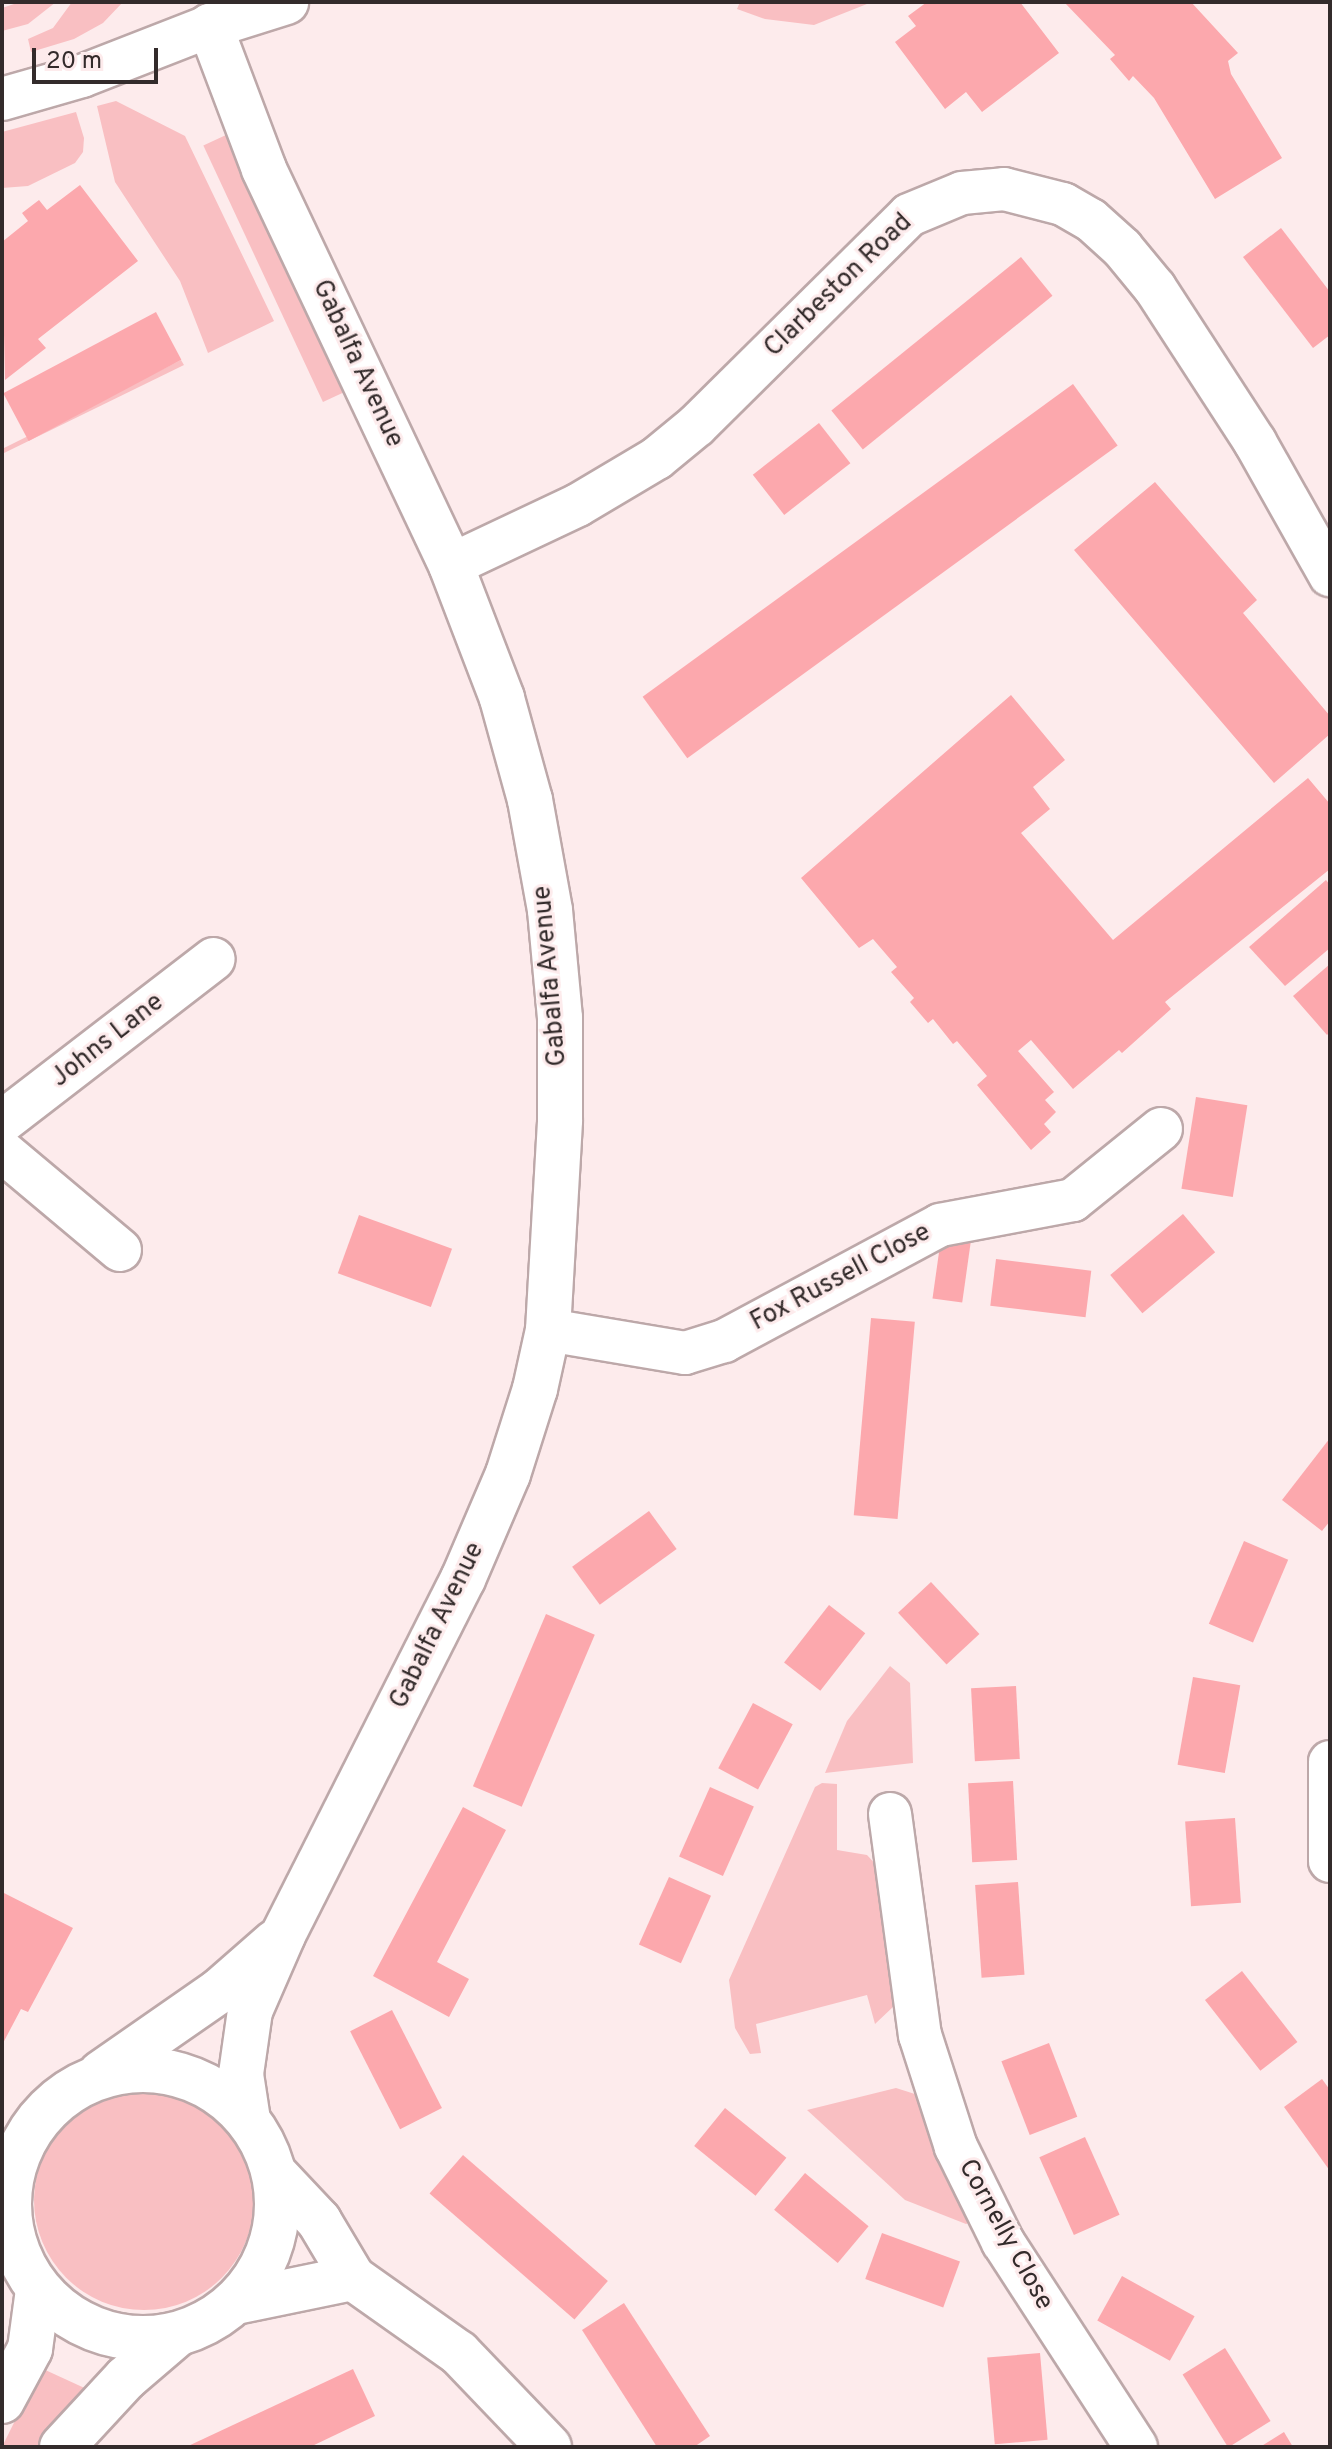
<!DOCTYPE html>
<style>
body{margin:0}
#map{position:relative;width:1332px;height:2449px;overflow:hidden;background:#fdebec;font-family:Overpass,sans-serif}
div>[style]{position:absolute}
.green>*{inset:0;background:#f9bfc2;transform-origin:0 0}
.round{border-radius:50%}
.building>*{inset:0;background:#fca8ad;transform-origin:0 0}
.roads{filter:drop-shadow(2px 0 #bda8a9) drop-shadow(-2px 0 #bda8a9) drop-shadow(0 2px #bda8a9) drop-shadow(0 -2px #bda8a9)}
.minor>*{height:42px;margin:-21px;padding:0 21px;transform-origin:21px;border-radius:21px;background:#fff}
.tertiary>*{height:44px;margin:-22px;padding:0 22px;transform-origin:22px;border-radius:22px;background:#fff}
.tertiary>.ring{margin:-22px;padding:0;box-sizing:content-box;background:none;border:44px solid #fff;border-radius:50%}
span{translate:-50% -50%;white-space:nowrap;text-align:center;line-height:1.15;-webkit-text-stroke:6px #fdebec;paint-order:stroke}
.street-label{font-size:26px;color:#332b2b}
.frame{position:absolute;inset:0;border:4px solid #332b2b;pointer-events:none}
.scale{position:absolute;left:32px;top:48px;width:126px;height:36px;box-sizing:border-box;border:4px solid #332b2b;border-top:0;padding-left:10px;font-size:24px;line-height:28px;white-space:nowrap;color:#332b2b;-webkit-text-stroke:6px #fdebec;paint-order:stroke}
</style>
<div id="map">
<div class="green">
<div style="clip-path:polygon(20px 2px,56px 2px,28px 24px,2px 31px,2px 8px)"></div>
<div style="clip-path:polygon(72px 2px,123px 2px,103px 23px,74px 39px,31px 52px,28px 39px,53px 28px)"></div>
<div style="clip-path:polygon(740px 2px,872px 2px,814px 25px,765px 19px,737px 9px)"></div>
<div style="clip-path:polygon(116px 101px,185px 136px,274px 321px,208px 353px,180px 281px,115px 182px,97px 106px)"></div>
<div style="clip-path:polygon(76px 112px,84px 138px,83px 152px,75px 163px,28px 186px,2px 188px,2px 132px)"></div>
<div style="left:226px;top:135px;width:283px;height:25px;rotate:65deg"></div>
<div style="clip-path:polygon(181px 360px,184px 365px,2px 454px,2px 449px)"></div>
<div style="clip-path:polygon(890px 1666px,910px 1683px,913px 1763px,825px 1773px,847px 1721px)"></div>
<div style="clip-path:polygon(822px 1783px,837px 1784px,837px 1850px,867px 1855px,880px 1869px,897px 1992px,894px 2006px,875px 2024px,867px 1995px,756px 2024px,761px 2053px,750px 2054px,735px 2028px,729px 1980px,815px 1787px)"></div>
<div style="clip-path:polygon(896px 2088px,918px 2095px,977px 2220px,966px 2224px,905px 2200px,807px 2110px)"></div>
<div class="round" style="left:34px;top:2090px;width:220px;height:220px"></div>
<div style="clip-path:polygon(41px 2368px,91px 2391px,46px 2447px,2px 2447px)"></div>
</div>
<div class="building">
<div style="clip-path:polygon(927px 2px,1020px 2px,1059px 53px,982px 112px,966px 92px,945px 109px,895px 42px,916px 26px,908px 16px)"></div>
<div style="clip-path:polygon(1064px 2px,1191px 2px,1238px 53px,1228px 61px,1231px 74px,1282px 158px,1215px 199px,1154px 98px,1133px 76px,1129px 81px,1110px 59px,1115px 55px)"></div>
<div style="clip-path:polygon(80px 185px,138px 261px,38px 339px,46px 348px,5px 380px,2px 242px,28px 221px,22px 213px,39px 200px,47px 210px)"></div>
<div style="clip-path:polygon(1281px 228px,1330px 292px,1330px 335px,1313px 348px,1243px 257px)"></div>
<div style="left:1021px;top:257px;width:50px;height:244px;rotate:51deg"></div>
<div style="left:156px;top:312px;width:54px;height:173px;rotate:62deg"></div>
<div style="left:1073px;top:384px;width:76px;height:532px;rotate:54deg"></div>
<div style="left:819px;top:423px;width:51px;height:84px;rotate:52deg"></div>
<div style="clip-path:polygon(1155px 482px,1257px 600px,1243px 613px,1330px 716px,1330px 734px,1274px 783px,1074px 550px)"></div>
<div style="clip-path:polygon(1011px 695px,1065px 760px,1033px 787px,1050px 809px,1021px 833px,1113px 940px,1308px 778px,1330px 804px,1330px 869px,1165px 1002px,1171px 1009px,1122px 1053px,1119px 1050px,1073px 1089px,1031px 1040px,1018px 1051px,1054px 1092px,1045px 1100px,1056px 1112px,1044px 1124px,1051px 1132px,1031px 1150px,977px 1085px,987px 1076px,957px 1041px,953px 1044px,933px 1019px,928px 1023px,910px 1002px,914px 998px,891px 972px,897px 967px,873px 939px,859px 948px,801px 878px)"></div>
<div style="clip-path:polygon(1326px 880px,1330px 885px,1330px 948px,1285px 986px,1249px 947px)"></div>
<div style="clip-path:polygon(1330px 964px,1330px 1032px,1327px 1035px,1293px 996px)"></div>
<div style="left:1196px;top:1097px;width:52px;height:93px;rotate:9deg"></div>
<div style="left:1183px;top:1214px;width:50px;height:95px;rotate:50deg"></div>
<div style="left:359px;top:1215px;width:99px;height:62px;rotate:20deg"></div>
<div style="left:941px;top:1238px;width:30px;height:61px;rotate:8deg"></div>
<div style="left:996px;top:1259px;width:96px;height:47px;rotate:7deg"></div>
<div style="left:871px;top:1318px;width:44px;height:198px;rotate:5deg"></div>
<div style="clip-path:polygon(1330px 1438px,1330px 1521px,1322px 1531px,1282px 1500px)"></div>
<div style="left:649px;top:1511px;width:47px;height:95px;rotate:54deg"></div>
<div style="left:1244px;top:1541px;width:48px;height:90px;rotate:23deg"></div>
<div style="left:931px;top:1582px;width:71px;height:45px;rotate:47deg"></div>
<div style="left:829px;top:1605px;width:46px;height:73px;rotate:38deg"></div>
<div style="left:546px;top:1614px;width:53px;height:187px;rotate:23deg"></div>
<div style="left:1193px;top:1677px;width:48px;height:89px;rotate:10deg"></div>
<div style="left:1016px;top:1686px;width:73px;height:45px;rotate:87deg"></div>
<div style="left:753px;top:1703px;width:45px;height:74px;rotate:28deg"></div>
<div style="left:1013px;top:1781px;width:79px;height:45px;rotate:87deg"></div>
<div style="left:710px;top:1787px;width:48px;height:76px;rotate:24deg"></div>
<div style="clip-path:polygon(463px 1807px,506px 1830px,437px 1962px,469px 1979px,449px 2017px,373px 1976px)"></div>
<div style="left:1235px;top:1818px;width:85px;height:50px;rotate:86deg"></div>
<div style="left:669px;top:1877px;width:46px;height:74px;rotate:24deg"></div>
<div style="left:1018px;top:1882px;width:93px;height:43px;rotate:86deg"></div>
<div style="clip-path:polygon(2px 1892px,73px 1928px,28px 2012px,21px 2009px,2px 2045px)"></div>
<div style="left:1242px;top:1971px;width:90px;height:47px;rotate:52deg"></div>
<div style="left:392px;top:2010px;width:110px;height:47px;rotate:63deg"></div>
<div style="left:1049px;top:2043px;width:79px;height:51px;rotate:69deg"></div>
<div style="clip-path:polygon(1322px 2079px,1330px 2090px,1330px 2171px,1284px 2107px)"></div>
<div style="left:725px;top:2108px;width:79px;height:49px;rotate:39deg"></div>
<div style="left:1085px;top:2137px;width:85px;height:50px;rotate:66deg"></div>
<div style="left:463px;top:2155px;width:192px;height:51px;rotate:41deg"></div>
<div style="left:805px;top:2173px;width:83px;height:48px;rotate:40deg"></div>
<div style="left:882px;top:2233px;width:83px;height:49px;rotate:20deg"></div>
<div style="left:1122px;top:2276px;width:83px;height:51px;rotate:29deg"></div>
<div style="clip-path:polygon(624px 2303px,710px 2436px,694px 2447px,657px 2447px,582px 2330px)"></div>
<div style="left:1225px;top:2348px;width:86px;height:50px;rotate:58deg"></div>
<div style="left:1040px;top:2353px;width:87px;height:53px;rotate:85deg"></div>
<div style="clip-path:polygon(353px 2369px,375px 2416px,310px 2447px,186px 2447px)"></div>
<div style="clip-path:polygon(1284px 2432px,1293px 2447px,1260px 2447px)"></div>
</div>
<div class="roads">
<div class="minor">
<div style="left:2px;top:99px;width:83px;rotate:-16deg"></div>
<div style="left:82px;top:76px;width:137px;rotate:-21.3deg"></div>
<div style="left:451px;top:565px;width:140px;rotate:-25.3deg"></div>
<div style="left:578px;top:505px;width:92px;rotate:-30.7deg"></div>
<div style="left:657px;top:458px;width:52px;rotate:-39.5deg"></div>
<div style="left:697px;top:425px;width:298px;rotate:-44.7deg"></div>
<div style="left:909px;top:215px;width:57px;rotate:-22.5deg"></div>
<div style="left:962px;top:193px;width:42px;rotate:-5.4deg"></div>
<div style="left:1004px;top:189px;width:61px;rotate:14.3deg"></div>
<div style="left:1063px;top:204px;width:32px;rotate:30deg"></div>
<div style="left:1091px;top:220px;width:42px;rotate:42.1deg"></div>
<div style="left:1122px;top:248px;width:52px;rotate:50.5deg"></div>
<div style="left:1155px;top:288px;width:184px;rotate:57deg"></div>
<div style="left:1255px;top:442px;width:153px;rotate:60.6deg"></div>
<div style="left:2px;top:1122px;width:267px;rotate:-37.6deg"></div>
<div style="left:2px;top:1151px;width:154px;rotate:40deg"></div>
<div style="left:548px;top:1330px;width:139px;rotate:9.5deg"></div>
<div style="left:685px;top:1353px;width:41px;rotate:-17.1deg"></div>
<div style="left:724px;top:1341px;width:245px;rotate:-28.2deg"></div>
<div style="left:940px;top:1225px;width:135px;rotate:-10.6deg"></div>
<div style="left:1073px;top:1200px;width:113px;rotate:-38.9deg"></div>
<div style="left:1330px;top:1762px;width:99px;rotate:90deg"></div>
<div style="left:890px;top:1814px;width:223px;rotate:82.3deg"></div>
<div style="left:920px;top:2035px;width:118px;rotate:72.2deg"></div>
<div style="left:956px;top:2147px;width:106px;rotate:63.7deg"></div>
<div style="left:1003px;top:2242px;width:244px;rotate:57deg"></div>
</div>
<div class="tertiary">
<div class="ring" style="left:9px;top:2070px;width:224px;height:224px"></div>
<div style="left:101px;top:2073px;width:144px;rotate:-34.8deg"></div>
<div style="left:219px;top:1991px;width:74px;rotate:-41.2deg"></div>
<div style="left:248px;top:2120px;width:47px;rotate:-98.7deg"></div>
<div style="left:241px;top:2074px;width:64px;rotate:-81.9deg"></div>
<div style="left:250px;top:2011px;width:83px;rotate:-66.5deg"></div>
<div style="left:283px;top:1935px;width:399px;rotate:-63.2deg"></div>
<div style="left:463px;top:1579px;width:114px;rotate:-66.8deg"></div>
<div style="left:508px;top:1474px;width:89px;rotate:-72.4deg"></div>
<div style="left:535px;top:1389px;width:60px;rotate:-77.6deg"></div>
<div style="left:548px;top:1330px;width:210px;rotate:-86.7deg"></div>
<div style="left:560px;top:1120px;width:102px;rotate:-90deg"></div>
<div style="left:560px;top:1018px;width:108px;rotate:-95.3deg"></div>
<div style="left:550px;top:910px;width:112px;rotate:-100.3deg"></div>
<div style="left:530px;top:800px;width:106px;rotate:-105.4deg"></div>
<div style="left:502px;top:698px;width:142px;rotate:-111deg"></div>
<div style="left:451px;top:565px;width:438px;rotate:-115.3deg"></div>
<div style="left:264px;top:169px;width:153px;rotate:-110.7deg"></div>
<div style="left:210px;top:26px;width:80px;rotate:-17.5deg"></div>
<div style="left:274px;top:2173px;width:66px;rotate:46.8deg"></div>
<div style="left:319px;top:2221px;width:66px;rotate:59.2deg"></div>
<div style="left:353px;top:2278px;width:130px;rotate:35.3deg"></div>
<div style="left:459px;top:2353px;width:130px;rotate:46.2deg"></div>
<div style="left:236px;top:2302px;width:119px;rotate:-11.6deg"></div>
<div style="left:2px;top:2401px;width:59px;rotate:-61.7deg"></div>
<div style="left:30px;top:2349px;width:60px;rotate:-82.3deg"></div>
<div style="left:62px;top:2447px;width:94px;rotate:-47.2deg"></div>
<div style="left:126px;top:2378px;width:65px;rotate:-40.6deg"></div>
</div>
</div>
<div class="street-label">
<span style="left:839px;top:286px;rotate:-44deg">Clarbeston Road</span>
<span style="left:357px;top:364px;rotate:65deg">Gabalfa Avenue</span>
<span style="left:551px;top:976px;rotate:-95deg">Gabalfa Avenue</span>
<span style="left:108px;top:1041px;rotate:-38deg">Johns Lane</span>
<span style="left:841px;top:1278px;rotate:-28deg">Fox Russell Close</span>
<span style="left:438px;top:1626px;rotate:-64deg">Gabalfa Avenue</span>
<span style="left:1005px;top:2235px;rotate:61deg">Cornelly Close</span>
</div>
<div class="frame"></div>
<div class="scale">20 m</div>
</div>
